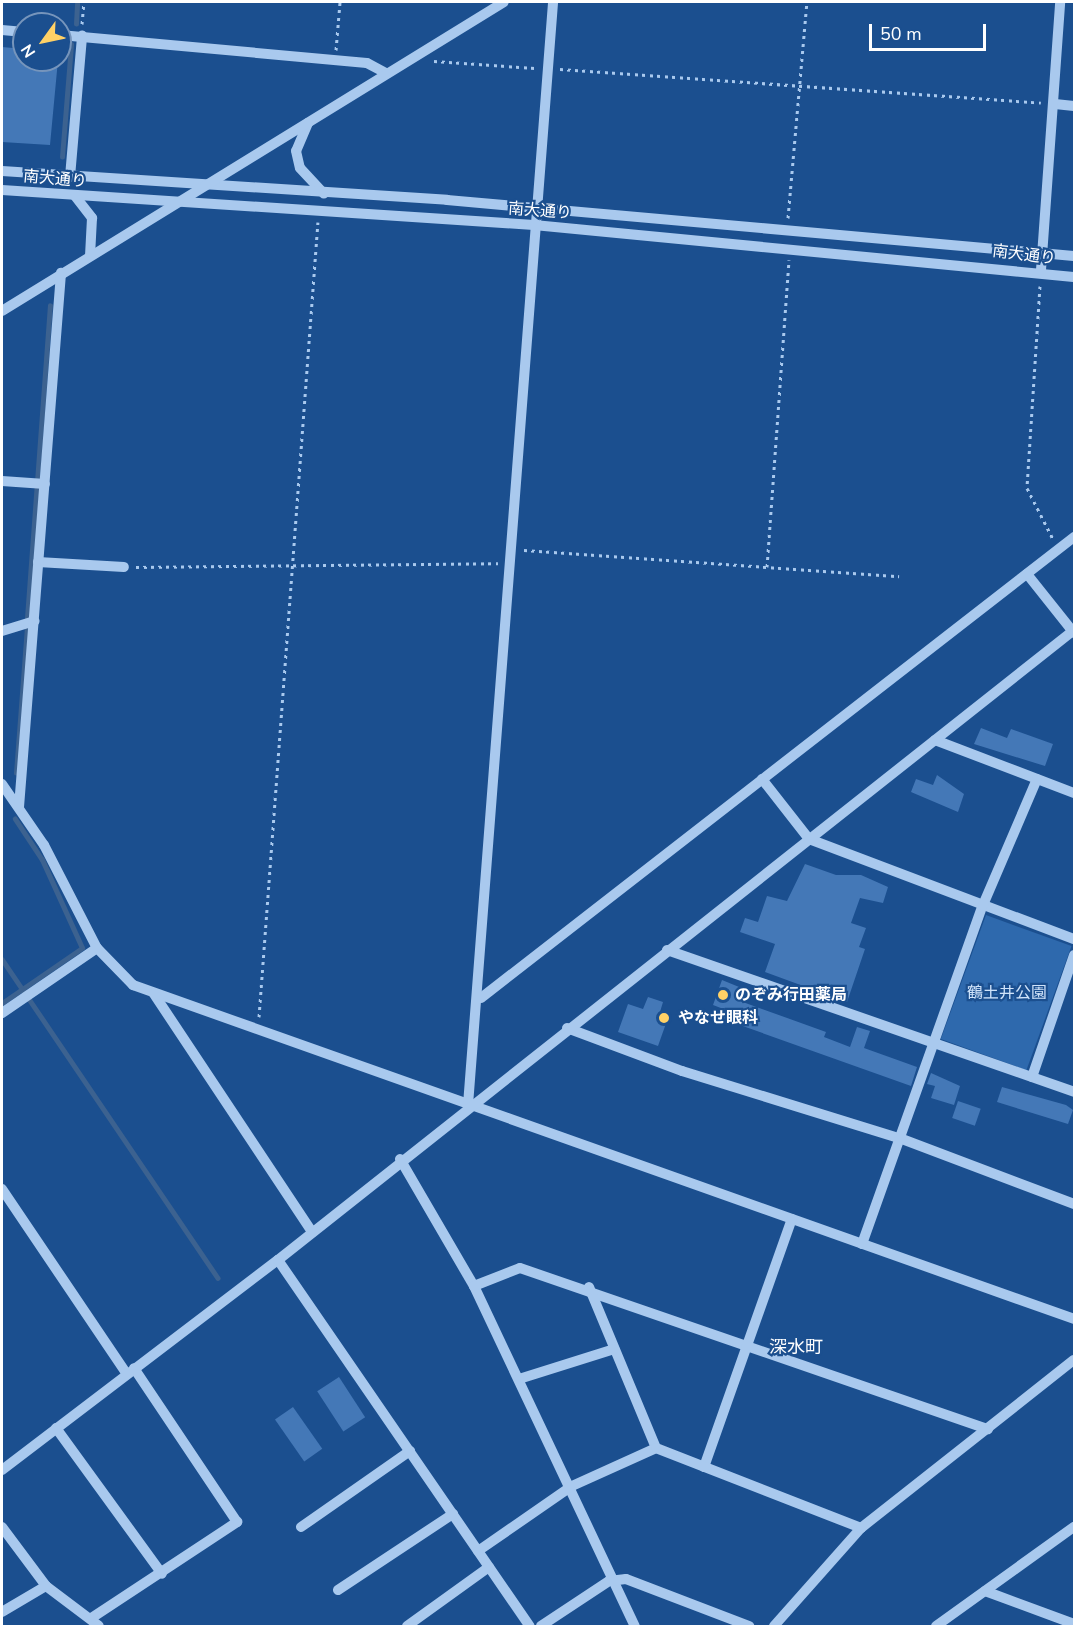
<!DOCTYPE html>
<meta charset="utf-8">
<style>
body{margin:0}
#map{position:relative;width:1076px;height:1628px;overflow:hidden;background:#1b4f8f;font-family:"Nunito Sans","Noto Sans JP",sans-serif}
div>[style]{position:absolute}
.green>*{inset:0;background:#2e69ad;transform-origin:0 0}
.stream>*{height:4.5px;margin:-2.25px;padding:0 2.25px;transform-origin:2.25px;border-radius:2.25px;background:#3c6290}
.building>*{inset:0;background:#4478b7;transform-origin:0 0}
.path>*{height:3px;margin-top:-1.5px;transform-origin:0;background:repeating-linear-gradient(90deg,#a9c9ee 0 3px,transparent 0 7.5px)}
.minor>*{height:10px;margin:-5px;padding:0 5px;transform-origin:5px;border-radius:5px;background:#a9c9ee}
.dots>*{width:16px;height:16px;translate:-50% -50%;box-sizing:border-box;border:3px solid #1b4f8f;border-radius:50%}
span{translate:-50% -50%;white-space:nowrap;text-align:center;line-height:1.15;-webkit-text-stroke:4.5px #1b4f8f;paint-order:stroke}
.street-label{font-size:16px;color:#fff}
.park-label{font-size:16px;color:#cfe3fa}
.poi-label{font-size:16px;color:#fff;font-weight:700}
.left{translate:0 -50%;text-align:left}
.neighbourhood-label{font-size:18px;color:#fff}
.frame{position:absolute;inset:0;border:3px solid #fff;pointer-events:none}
.north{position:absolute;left:12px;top:12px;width:60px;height:60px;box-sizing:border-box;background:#1b4f8f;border:2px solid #7695bc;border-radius:50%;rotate:237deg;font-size:16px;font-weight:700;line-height:24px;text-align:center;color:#fff}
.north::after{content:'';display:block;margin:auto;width:21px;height:27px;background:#ffd166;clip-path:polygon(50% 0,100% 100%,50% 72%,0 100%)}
.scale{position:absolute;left:869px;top:24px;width:117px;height:27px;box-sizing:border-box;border:3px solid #fff;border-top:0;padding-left:8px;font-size:18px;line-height:21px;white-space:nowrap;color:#fff;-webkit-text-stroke:4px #1b4f8f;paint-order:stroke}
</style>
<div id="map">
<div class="green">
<div style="left:986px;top:915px;width:91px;height:132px;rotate:20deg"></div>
</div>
<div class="stream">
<div style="left:76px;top:24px;width:22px;rotate:-87deg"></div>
<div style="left:62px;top:157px;width:113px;rotate:-85.4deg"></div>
<div style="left:27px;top:618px;width:313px;rotate:-85.8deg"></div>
<div style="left:16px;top:773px;width:146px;rotate:-85.7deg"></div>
<div style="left:2px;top:959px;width:385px;rotate:55.9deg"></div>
<div style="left:2px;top:1003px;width:97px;rotate:-34.5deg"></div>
<div style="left:82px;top:948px;width:97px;rotate:-114.4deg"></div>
<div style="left:42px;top:860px;width:49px;rotate:-123.4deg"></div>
</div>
<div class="building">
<div style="clip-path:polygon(2px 47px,24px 49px,24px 60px,58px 60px,50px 145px,2px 142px)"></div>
<div style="clip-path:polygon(981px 728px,1007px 738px,1011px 729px,1053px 744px,1045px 766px,974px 744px)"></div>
<div style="clip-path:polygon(937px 775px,964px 794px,958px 812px,911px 792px,916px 779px,933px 785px)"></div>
<div style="clip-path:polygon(805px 864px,836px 875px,861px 875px,888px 887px,883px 903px,860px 898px,851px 923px,866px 928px,859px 947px,865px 949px,847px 1002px,765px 972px,775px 944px,740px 932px,745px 918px,758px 922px,767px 896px,787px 901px)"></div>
<div style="clip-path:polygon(722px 980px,744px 989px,740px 1001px,826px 1032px,824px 1037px,850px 1047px,857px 1027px,870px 1031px,864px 1048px,917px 1067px,911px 1086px,723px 1019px,726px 1010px,713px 1005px)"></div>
<div style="clip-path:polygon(648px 997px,663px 1002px,660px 1012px,669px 1015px,658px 1046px,618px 1032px,628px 1004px,643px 1009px)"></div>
<div style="clip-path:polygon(931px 1073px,960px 1086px,954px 1105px,931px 1098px,935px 1086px,927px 1084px)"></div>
<div style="clip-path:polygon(1002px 1087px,1066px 1105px,1073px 1110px,1068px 1124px,997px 1102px)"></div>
<div style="left:958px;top:1101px;width:24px;height:18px;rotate:19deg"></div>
<div style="left:339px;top:1377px;width:48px;height:26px;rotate:57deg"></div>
<div style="left:293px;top:1407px;width:51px;height:22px;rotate:55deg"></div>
</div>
<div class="path">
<div style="left:82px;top:24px;width:22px;rotate:-85deg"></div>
<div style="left:336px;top:50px;width:48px;rotate:-85.2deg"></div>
<div style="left:434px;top:61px;width:101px;rotate:4deg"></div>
<div style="left:560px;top:69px;width:482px;rotate:4deg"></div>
<div style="left:788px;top:218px;width:217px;rotate:-85deg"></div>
<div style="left:1040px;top:286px;width:202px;rotate:93.7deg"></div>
<div style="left:1027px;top:488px;width:57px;rotate:63deg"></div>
<div style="left:524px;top:550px;width:376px;rotate:4deg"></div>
<div style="left:136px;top:567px;width:362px;rotate:-0.6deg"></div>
<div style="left:767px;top:567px;width:308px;rotate:-85.9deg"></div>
<div style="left:259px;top:1017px;width:797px;rotate:-85.76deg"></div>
</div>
<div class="minor">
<div style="left:2px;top:30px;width:22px;rotate:5deg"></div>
<div style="left:60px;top:35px;width:308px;rotate:5.2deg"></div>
<div style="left:367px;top:63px;width:21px;rotate:28deg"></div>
<div style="left:1055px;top:104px;width:19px;rotate:6deg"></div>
<div style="left:308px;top:123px;width:30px;rotate:113deg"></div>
<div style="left:296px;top:151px;width:17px;rotate:77deg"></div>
<div style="left:300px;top:168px;width:35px;rotate:47deg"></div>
<div style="left:2px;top:171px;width:446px;rotate:3.7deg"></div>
<div style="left:447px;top:200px;width:629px;rotate:5.1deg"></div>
<div style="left:70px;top:177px;width:142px;rotate:-85.1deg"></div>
<div style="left:2px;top:190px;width:533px;rotate:3.76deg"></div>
<div style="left:534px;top:225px;width:542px;rotate:5.5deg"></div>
<div style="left:75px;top:196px;width:28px;rotate:52deg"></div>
<div style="left:92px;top:218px;width:38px;rotate:93deg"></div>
<div style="left:1041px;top:270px;width:269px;rotate:-85.9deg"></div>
<div style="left:2px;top:311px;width:589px;rotate:-31.61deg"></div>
<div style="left:2px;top:481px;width:43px;rotate:4deg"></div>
<div style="left:38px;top:562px;width:86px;rotate:3.3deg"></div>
<div style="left:1027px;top:574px;width:75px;rotate:51.5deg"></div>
<div style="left:2px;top:631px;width:34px;rotate:-17deg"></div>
<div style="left:935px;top:740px;width:149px;rotate:20.9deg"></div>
<div style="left:762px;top:779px;width:76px;rotate:51.9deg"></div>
<div style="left:809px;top:839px;width:283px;rotate:20.7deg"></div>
<div style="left:2px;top:784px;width:74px;rotate:55.5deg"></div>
<div style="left:44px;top:845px;width:116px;rotate:62.8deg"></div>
<div style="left:97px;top:948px;width:52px;rotate:45.8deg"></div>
<div style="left:133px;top:985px;width:999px;rotate:19.54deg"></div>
<div style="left:19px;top:807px;width:536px;rotate:-85.5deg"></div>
<div style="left:667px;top:950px;width:431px;rotate:19.2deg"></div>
<div style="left:154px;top:994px;width:286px;rotate:56.4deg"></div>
<div style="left:481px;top:998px;width:751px;rotate:-37.86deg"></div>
<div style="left:2px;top:1013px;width:115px;rotate:-34.4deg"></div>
<div style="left:567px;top:1028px;width:123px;rotate:20.5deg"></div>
<div style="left:682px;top:1071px;width:230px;rotate:17.2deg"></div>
<div style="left:902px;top:1139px;width:184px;rotate:20.7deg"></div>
<div style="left:1032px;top:1077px;width:129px;rotate:-71deg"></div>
<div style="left:468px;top:1105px;width:1106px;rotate:-85.59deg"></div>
<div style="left:400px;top:1159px;width:147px;rotate:59.8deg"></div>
<div style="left:474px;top:1286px;width:376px;rotate:64.7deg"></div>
<div style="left:2px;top:1189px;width:222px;rotate:56deg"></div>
<div style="left:862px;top:1244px;width:360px;rotate:-70.4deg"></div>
<div style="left:983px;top:905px;width:137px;rotate:-66.8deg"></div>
<div style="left:278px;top:1260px;width:444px;rotate:55.5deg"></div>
<div style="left:474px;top:1286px;width:49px;rotate:-21.4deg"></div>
<div style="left:520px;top:1268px;width:495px;rotate:19deg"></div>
<div style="left:589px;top:1287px;width:174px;rotate:67.4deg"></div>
<div style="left:519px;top:1379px;width:100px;rotate:-17.5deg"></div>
<div style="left:56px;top:1428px;width:180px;rotate:54deg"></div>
<div style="left:704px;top:1467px;width:263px;rotate:-70.5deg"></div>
<div style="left:2px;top:1470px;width:347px;rotate:-37.3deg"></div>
<div style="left:278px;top:1260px;width:1015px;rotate:-38.36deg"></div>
<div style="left:2px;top:1527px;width:74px;rotate:53.3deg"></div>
<div style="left:46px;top:1586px;width:66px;rotate:37deg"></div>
<div style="left:301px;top:1527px;width:133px;rotate:-34.9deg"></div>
<div style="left:478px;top:1551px;width:114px;rotate:-34.7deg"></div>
<div style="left:572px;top:1486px;width:92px;rotate:-24.3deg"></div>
<div style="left:656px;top:1448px;width:220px;rotate:21.3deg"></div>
<div style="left:338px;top:1590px;width:138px;rotate:-33.5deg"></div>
<div style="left:985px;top:1591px;width:95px;rotate:20.3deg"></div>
<div style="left:2px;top:1612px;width:51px;rotate:-30.6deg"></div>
<div style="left:93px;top:1617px;width:173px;rotate:-33.4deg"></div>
<div style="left:237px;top:1522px;width:185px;rotate:-123.8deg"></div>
<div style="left:407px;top:1626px;width:101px;rotate:-35.7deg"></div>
<div style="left:541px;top:1626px;width:82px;rotate:-33.5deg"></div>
<div style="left:609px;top:1581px;width:17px;rotate:-7deg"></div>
<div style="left:626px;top:1579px;width:132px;rotate:20.9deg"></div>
<div style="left:774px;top:1626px;width:131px;rotate:-48.4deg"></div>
<div style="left:861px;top:1528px;width:271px;rotate:-38.3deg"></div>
<div style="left:936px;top:1626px;width:170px;rotate:-35.7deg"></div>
</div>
<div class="dots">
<div style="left:723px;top:995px;background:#ffd166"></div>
<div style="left:664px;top:1018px;background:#ffd166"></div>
</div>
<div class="street-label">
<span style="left:55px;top:179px;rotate:5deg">南大通り</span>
<span style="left:540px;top:211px;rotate:4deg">南大通り</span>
<span style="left:1024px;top:255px;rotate:7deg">南大通り</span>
</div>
<div class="park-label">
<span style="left:1007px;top:993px">鶴土井公園</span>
</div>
<div class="poi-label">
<span class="left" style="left:735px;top:995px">のぞみ行田薬局</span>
<span class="left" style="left:678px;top:1018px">やなせ眼科</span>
</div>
<div class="neighbourhood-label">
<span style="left:796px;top:1347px">深水町</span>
</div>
<div class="frame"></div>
<div class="north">N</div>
<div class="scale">50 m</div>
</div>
